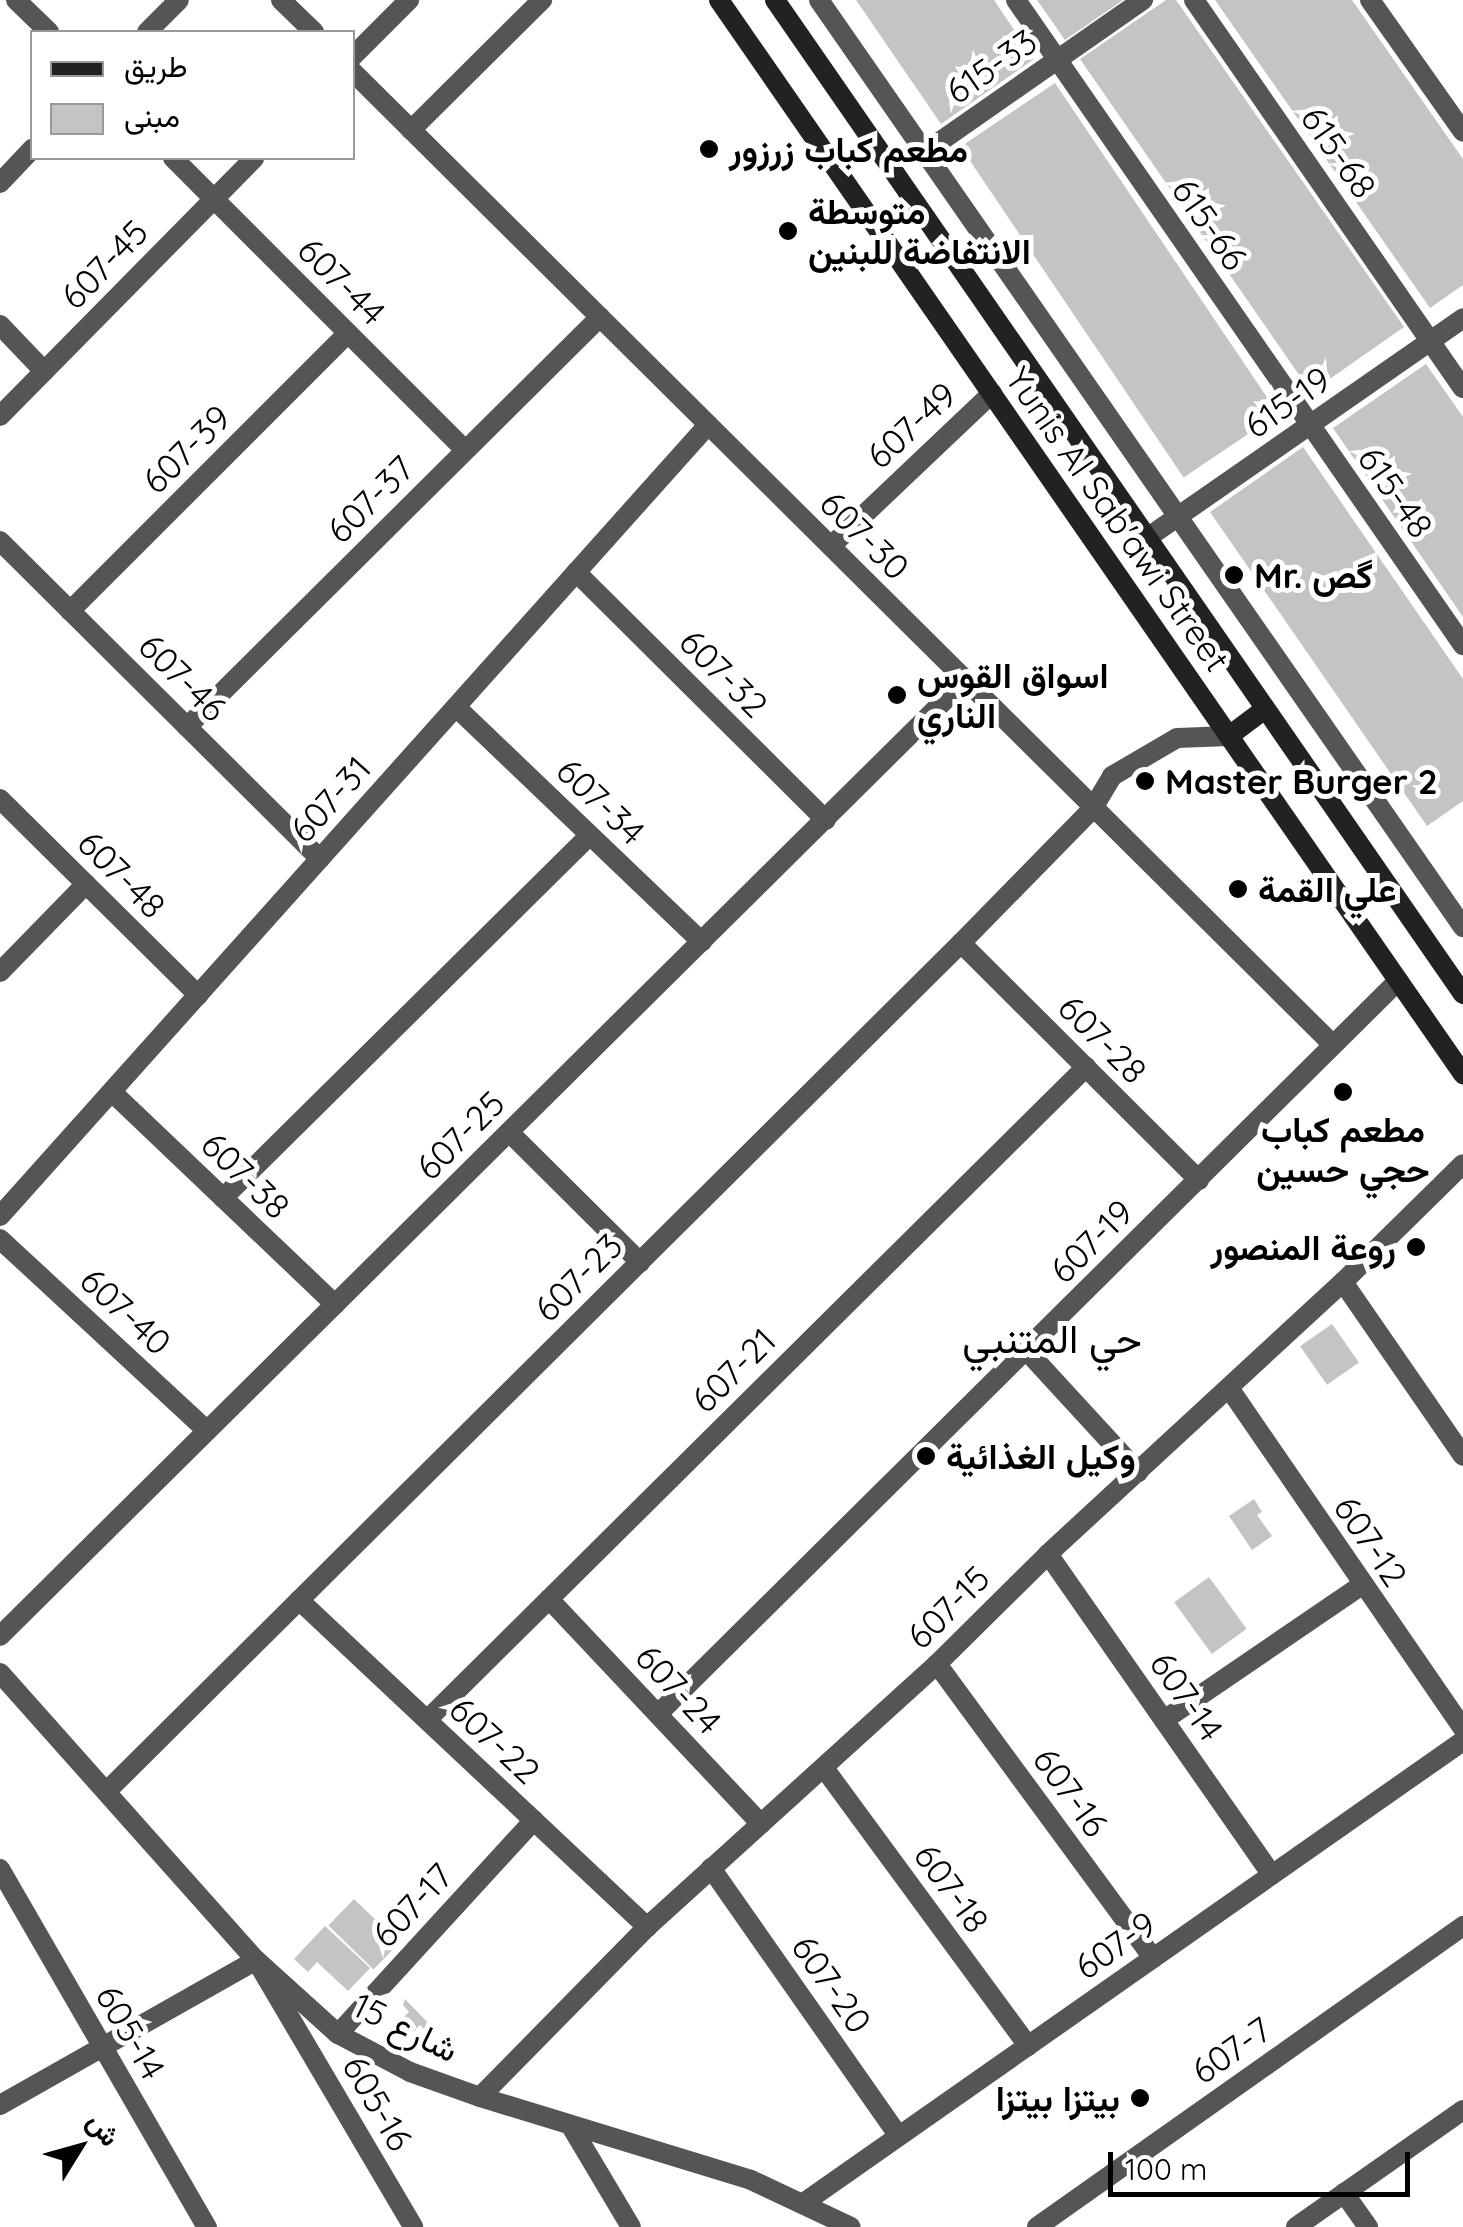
<!DOCTYPE html>
<meta charset="utf-8">
<style>
body{margin:0}
#map{position:relative;width:1463px;height:2227px;overflow:hidden;background:#fff;font-family:Quicksand,Vazirmatn,sans-serif}
div>[style]{position:absolute}
.building>*{inset:0;background:#c4c4c4;transform-origin:0 0}
.minor>*{height:20px;margin:-10px;padding:0 10px;transform-origin:10px;border-radius:10px;background:#555}
.tertiary>*{height:20px;margin:-10px;padding:0 10px;transform-origin:10px;border-radius:10px;background:#555}
.secondary>*{height:20px;margin:-10px;padding:0 10px;transform-origin:10px;border-radius:10px;background:#222}
.dots>*{width:28px;height:28px;translate:-50% -50%;box-sizing:border-box;border:5px solid #fff;border-radius:50%}
span{translate:-50% -50%;white-space:nowrap;text-align:center;line-height:1.15;-webkit-text-stroke:10px #fff;paint-order:stroke}
.street-label{font-size:35px;color:#000}
.poi-label{font-size:35px;color:#000;font-weight:700}
.left{translate:0 -50%;text-align:left}
.right{translate:-100% -50%;text-align:right}
.quarter-label{font-size:40px;color:#000}
.legend{position:absolute;left:30px;top:30px;width:325px;height:130px;box-sizing:border-box;background:#fff;border:2px solid #999;margin:0;padding:12px 18px;list-style:none;font-size:30px;color:#000}
.legend li{display:flex;align-items:center;gap:20px;height:50px}
.legend b{width:50px;border:2px solid #999}
.north{position:absolute;left:30px;top:2097px;width:100px;height:100px;-webkit-text-stroke:8px #fff;paint-order:stroke;rotate:53deg;font-size:28px;font-weight:700;line-height:40px;text-align:center;color:#000}
.north::after{content:'';display:block;margin:auto;width:35px;height:45px;background:#000;clip-path:polygon(50% 0,100% 100%,50% 72%,0 100%)}
.scale{position:absolute;left:1108px;top:2152px;width:302px;height:45px;box-sizing:border-box;border:5px solid #000;border-top:0;padding-left:12px;font-size:30px;line-height:35px;white-space:nowrap;color:#000;-webkit-text-stroke:8px #fff;paint-order:stroke}
</style>
<div id="map">
<div class="building">
<div style="clip-path:polygon(856px 0,994px 0,1034px 59px,941px 124px)"></div>
<div style="clip-path:polygon(1037px 0,1123px 0,1065px 40px)"></div>
<div style="clip-path:polygon(1166px 0,1176px 0,1404px 327px,1311px 392px,1080px 59px)"></div>
<div style="clip-path:polygon(1215px 0,1352px 0,1463px 159px,1463px 285px,1430px 308px)"></div>
<div style="left:1055px;top:83px;width:399px;height:114px;rotate:56deg"></div>
<div style="clip-path:polygon(1426px 364px,1463px 417px,1463px 617px,1333px 428px)"></div>
<div style="clip-path:polygon(1303px 447px,1463px 679px,1463px 801px,1427px 826px,1210px 512px)"></div>
<div style="left:1332px;top:1324px;width:47px;height:39px;rotate:55deg"></div>
<div style="clip-path:polygon(1254px 1499px,1262px 1512px,1257px 1515px,1272px 1536px,1252px 1550px,1229px 1516px)"></div>
<div style="left:1209px;top:1577px;width:64px;height:43px;rotate:54deg"></div>
<div style="left:354px;top:1899px;width:63px;height:37px;rotate:44deg"></div>
<div style="clip-path:polygon(325px 1926px,370px 1968px,348px 1991px,317px 1962px,308px 1972px,294px 1959px)"></div>
<div style="clip-path:polygon(405px 1999px,433px 2028px,428px 2033px,420px 2025px,408px 2037px,396px 2024px,409px 2012px,403px 2005px)"></div>
</div>
<div class="minor">
<div style="left:16px;top:0;width:46px;rotate:44.1deg"></div>
<div style="left:281px;top:0;width:46px;rotate:44.1deg"></div>
<div style="left:819px;top:0;width:1129px;rotate:55.21deg"></div>
<div style="left:1016px;top:0;width:785px;rotate:55.28deg"></div>
<div style="left:1194px;top:0;width:472px;rotate:55.3deg"></div>
<div style="left:1370px;top:0;width:161px;rotate:54.8deg"></div>
<div style="left:147px;top:32px;width:45px;rotate:-45deg"></div>
<div style="left:352px;top:57px;width:81px;rotate:-45deg"></div>
<div style="left:352px;top:71px;width:1381px;rotate:44.79deg"></div>
<div style="left:411px;top:130px;width:185px;rotate:-44.8deg"></div>
<div style="left:925px;top:152px;width:266px;rotate:-34.9deg"></div>
<div style="left:173px;top:158px;width:413px;rotate:45deg"></div>
<div style="left:0;top:183px;width:47px;rotate:-46.7deg"></div>
<div style="left:0;top:325px;width:64px;rotate:46.3deg"></div>
<div style="left:0;top:416px;width:362px;rotate:-45.4deg"></div>
<div style="left:1147px;top:538px;width:385px;rotate:-34.8deg"></div>
<div style="left:0;top:541px;width:451px;rotate:44.8deg"></div>
<div style="left:831px;top:546px;width:222px;rotate:-43.5deg"></div>
<div style="left:576px;top:572px;width:352px;rotate:44.8deg"></div>
<div style="left:70px;top:611px;width:393px;rotate:-45deg"></div>
<div style="left:456px;top:707px;width:340px;rotate:43.7deg"></div>
<div style="left:187px;top:727px;width:582px;rotate:-44.79deg"></div>
<div style="left:0;top:799px;width:279px;rotate:44.7deg"></div>
<div style="left:961px;top:943px;width:336px;rotate:44.9deg"></div>
<div style="left:0;top:972px;width:123px;rotate:-45.7deg"></div>
<div style="left:112px;top:1092px;width:308px;rotate:43.6deg"></div>
<div style="left:509px;top:1132px;width:185px;rotate:44.8deg"></div>
<div style="left:223px;top:1198px;width:515px;rotate:-44.69deg"></div>
<div style="left:0;top:1216px;width:1062px;rotate:-48.17deg"></div>
<div style="left:0;top:1239px;width:282px;rotate:42.8deg"></div>
<div style="left:1343px;top:1282px;width:211px;rotate:55.4deg"></div>
<div style="left:1026px;top:1350px;width:166px;rotate:47.4deg"></div>
<div style="left:1229px;top:1388px;width:413px;rotate:55.5deg"></div>
<div style="left:1048px;top:1554px;width:391px;rotate:55.1deg"></div>
<div style="left:549px;top:1599px;width:309px;rotate:46.7deg"></div>
<div style="left:299px;top:1600px;width:478px;rotate:43.2deg"></div>
<div style="left:0;top:1636px;width:1358px;rotate:-44.73deg"></div>
<div style="left:937px;top:1664px;width:365px;rotate:53.7deg"></div>
<div style="left:658px;top:1714px;width:1042px;rotate:-44.73deg"></div>
<div style="left:427px;top:1720px;width:928px;rotate:-44.74deg"></div>
<div style="left:1164px;top:1720px;width:240px;rotate:-34.3deg"></div>
<div style="left:824px;top:1768px;width:345px;rotate:53.7deg"></div>
<div style="left:108px;top:1790px;width:1202px;rotate:-44.8deg"></div>
<div style="left:961px;top:943px;width:189px;rotate:-45.6deg"></div>
<div style="left:1093px;top:808px;width:37px;rotate:-59deg"></div>
<div style="left:1112px;top:776px;width:75px;rotate:-30.3deg"></div>
<div style="left:1177px;top:738px;width:52px;rotate:-2.2deg"></div>
<div style="left:711px;top:1868px;width:327px;rotate:55deg"></div>
<div style="left:0;top:1869px;width:414px;rotate:60deg"></div>
<div style="left:338px;top:2034px;width:290px;rotate:-47.5deg"></div>
<div style="left:480px;top:2097px;width:238px;rotate:-45.5deg"></div>
<div style="left:647px;top:1927px;width:391px;rotate:-42.2deg"></div>
<div style="left:937px;top:1664px;width:156px;rotate:-44.7deg"></div>
<div style="left:1048px;top:1554px;width:401px;rotate:-42.7deg"></div>
<div style="left:1343px;top:1282px;width:168px;rotate:-44.5deg"></div>
<div style="left:0;top:2105px;width:294px;rotate:-29.5deg"></div>
<div style="left:256px;top:1960px;width:310px;rotate:59.5deg"></div>
<div style="left:572px;top:2128px;width:115px;rotate:59.2deg"></div>
<div style="left:1344px;top:2193px;width:42px;rotate:54.8deg"></div>
<div style="left:805px;top:2202px;width:803px;rotate:-35.02deg"></div>
<div style="left:1037px;top:2227px;width:522px;rotate:-35.24deg"></div>
<div style="left:1296px;top:2227px;width:204px;rotate:-35deg"></div>
</div>
<div class="tertiary">
<div style="left:0;top:1673px;width:385px;rotate:48.3deg"></div>
<div style="left:256px;top:1960px;width:110px;rotate:42.1deg"></div>
<div style="left:338px;top:2034px;width:81px;rotate:27.8deg"></div>
<div style="left:410px;top:2072px;width:74px;rotate:19.7deg"></div>
<div style="left:480px;top:2097px;width:283px;rotate:17deg"></div>
<div style="left:751px;top:2180px;width:110px;rotate:25.2deg"></div>
</div>
<div class="secondary">
<div style="left:719px;top:0;width:1307px;rotate:55.29deg"></div>
<div style="left:775px;top:0;width:1209px;rotate:55.31deg"></div>
<div style="left:1229px;top:736px;width:45px;rotate:-36.9deg"></div>
</div>
<div class="dots">
<div style="left:709px;top:149px;background:#000"></div>
<div style="left:788px;top:231px;background:#000"></div>
<div style="left:1234px;top:575px;background:#000"></div>
<div style="left:897px;top:695px;background:#000"></div>
<div style="left:1145px;top:781px;background:#000"></div>
<div style="left:1238px;top:889px;background:#000"></div>
<div style="left:1343px;top:1092px;background:#000"></div>
<div style="left:1416px;top:1247px;background:#000"></div>
<div style="left:926px;top:1456px;background:#000"></div>
<div style="left:1140px;top:2098px;background:#000"></div>
</div>
<div class="street-label">
<span style="left:991px;top:66px;rotate:-35deg">615-33</span>
<span style="left:1339px;top:152px;rotate:55deg">615-68</span>
<span style="left:1210px;top:224px;rotate:55deg">615-66</span>
<span style="left:104px;top:264px;rotate:-46deg">607-45</span>
<span style="left:342px;top:281px;rotate:45deg">607-44</span>
<span style="left:1287px;top:402px;rotate:-35deg">615-19</span>
<span style="left:911px;top:425px;rotate:-43deg">607-49</span>
<span style="left:186px;top:449px;rotate:-45deg">607-39</span>
<span style="left:1396px;top:492px;rotate:55deg">615-48</span>
<span style="left:370px;top:499px;rotate:-45deg">607-37</span>
<span style="left:1118px;top:519px;rotate:55deg">Yunis Al Sab'awi Street</span>
<span style="left:865px;top:535px;rotate:45deg">607-30</span>
<span style="left:724px;top:673px;rotate:45deg">607-32</span>
<span style="left:183px;top:677px;rotate:45deg">607-46</span>
<span style="left:330px;top:799px;rotate:-48deg">607-31</span>
<span style="left:601px;top:801px;rotate:44deg">607-34</span>
<span style="left:122px;top:874px;rotate:45deg">607-48</span>
<span style="left:1103px;top:1039px;rotate:45deg">607-28</span>
<span style="left:460px;top:1135px;rotate:-45deg">607-25</span>
<span style="left:246px;top:1175px;rotate:44deg">607-38</span>
<span style="left:1091px;top:1241px;rotate:-45deg">607-19</span>
<span style="left:578px;top:1277px;rotate:-45deg">607-23</span>
<span style="left:126px;top:1311px;rotate:43deg">607-40</span>
<span style="left:733px;top:1370px;rotate:-45deg">607-21</span>
<span style="left:1371px;top:1541px;rotate:56deg">607-12</span>
<span style="left:948px;top:1607px;rotate:-45deg">607-15</span>
<span style="left:679px;top:1689px;rotate:47deg">607-24</span>
<span style="left:1187px;top:1696px;rotate:55deg">607-14</span>
<span style="left:495px;top:1740px;rotate:43deg">607-22</span>
<span style="left:1071px;top:1792px;rotate:54deg">607-16</span>
<span style="left:952px;top:1888px;rotate:54deg">607-18</span>
<span style="left:412px;top:1905px;rotate:-47deg">607-17</span>
<span style="left:1115px;top:1945px;rotate:-35deg">607-9</span>
<span style="left:832px;top:1984px;rotate:55deg">607-20</span>
<span style="left:406px;top:2027px;rotate:26deg">شارع 15</span>
<span style="left:131px;top:2032px;rotate:60deg">605-14</span>
<span style="left:1231px;top:2050px;rotate:-35deg">607-7</span>
<span style="left:378px;top:2103px;rotate:60deg">605-16</span>
</div>
<div class="poi-label">
<span class="left" style="left:729px;top:149px">مطعم كباب زرزور</span>
<span class="left" style="left:808px;top:231px">متوسطة<br>الانتفاضة للبنين</span>
<span class="left" style="left:1254px;top:575px">Mr. گص</span>
<span class="left" style="left:917px;top:695px">اسواق القوس<br>الناري</span>
<span class="left" style="left:1165px;top:781px">Master Burger 2</span>
<span class="left" style="left:1258px;top:889px">علي القمة</span>
<span style="left:1343px;top:1149px">مطعم كباب<br>حجي حسين</span>
<span class="right" style="left:1396px;top:1247px">روعة المنصور</span>
<span class="left" style="left:946px;top:1456px">وكيل الغذائية</span>
<span class="right" style="left:1120px;top:2098px">بيتزا بيتزا</span>
</div>
<div class="quarter-label">
<span style="left:1052px;top:1338px">حي المتنبي</span>
</div>
<ul class="legend">
<li><b style="height:12px;background:#222"></b>طريق</li>
<li><b style="height:28px;background:#c4c4c4"></b>مبنى</li>
</ul>
<div class="north">ش</div>
<div class="scale">100 m</div>
</div>
